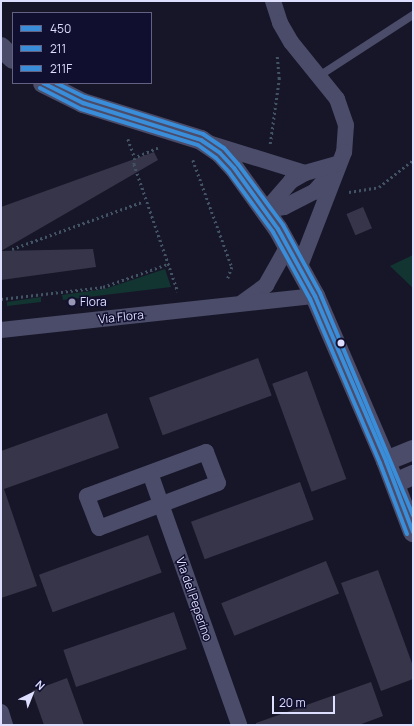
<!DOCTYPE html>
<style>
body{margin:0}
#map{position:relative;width:414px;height:726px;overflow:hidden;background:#171628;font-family:Manrope,sans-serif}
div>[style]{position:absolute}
.green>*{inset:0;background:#123532}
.building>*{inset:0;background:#373549;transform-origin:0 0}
.path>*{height:2.5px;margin-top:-1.25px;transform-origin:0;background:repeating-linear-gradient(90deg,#425464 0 2px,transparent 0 5px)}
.service>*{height:8px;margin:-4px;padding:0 4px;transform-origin:4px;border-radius:4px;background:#4b4c69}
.minor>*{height:16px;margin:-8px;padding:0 8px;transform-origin:8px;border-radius:8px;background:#4b4c69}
.tertiary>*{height:20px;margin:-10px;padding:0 10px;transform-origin:10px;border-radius:10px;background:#4b4c69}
.bus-1>*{height:4px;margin:-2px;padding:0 2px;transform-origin:2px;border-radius:2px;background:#3a8dd9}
.bus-2>*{height:4px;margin:-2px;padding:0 2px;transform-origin:2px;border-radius:2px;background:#3a8dd9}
.bus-3>*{height:4px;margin:-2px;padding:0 2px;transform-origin:2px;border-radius:2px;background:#3a8dd9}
.dots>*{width:11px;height:11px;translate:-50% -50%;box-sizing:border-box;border:2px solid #110f2f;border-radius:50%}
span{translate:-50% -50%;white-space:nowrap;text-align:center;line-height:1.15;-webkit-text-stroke:3px #110f2f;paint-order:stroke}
.poi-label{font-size:12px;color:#dedeff}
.left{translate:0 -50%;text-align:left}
.street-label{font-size:12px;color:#dedeff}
.frame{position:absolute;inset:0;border:2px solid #dedeff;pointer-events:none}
.legend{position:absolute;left:12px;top:12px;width:140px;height:72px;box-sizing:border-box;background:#110f2f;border:1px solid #636282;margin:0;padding:5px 7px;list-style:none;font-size:12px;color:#dedeff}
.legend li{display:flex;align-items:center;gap:8px;height:20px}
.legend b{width:20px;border:1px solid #636282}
.north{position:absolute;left:12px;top:674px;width:40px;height:40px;-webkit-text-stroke:3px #110f2f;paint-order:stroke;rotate:43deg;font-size:11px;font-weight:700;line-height:16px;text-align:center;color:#dedeff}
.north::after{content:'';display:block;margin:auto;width:14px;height:18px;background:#dedeff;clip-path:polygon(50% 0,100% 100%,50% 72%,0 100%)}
.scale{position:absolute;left:272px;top:696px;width:63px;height:18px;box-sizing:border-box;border:2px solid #dedeff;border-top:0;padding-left:5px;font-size:12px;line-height:14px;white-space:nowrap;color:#dedeff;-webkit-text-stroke:3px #110f2f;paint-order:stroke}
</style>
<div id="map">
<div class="green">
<div style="clip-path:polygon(413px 255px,413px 288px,390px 266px)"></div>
<div style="clip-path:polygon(165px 269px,171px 287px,63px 300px,62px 295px,105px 289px)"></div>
<div style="clip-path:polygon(41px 297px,41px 302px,7px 306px,7px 302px)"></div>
</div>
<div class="building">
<div style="clip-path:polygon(154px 152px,158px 160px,1px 251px,1px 207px)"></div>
<div style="left:363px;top:207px;width:23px;height:18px;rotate:67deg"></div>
<div style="clip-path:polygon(93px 249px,96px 267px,1px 280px,1px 251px)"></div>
<div style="left:258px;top:358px;width:40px;height:116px;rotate:70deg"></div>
<div style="left:307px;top:371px;width:115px;height:37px;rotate:70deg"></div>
<div style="clip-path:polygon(107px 413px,119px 448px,4px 489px,37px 586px,1px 598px,1px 451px)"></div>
<div style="left:300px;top:482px;width:40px;height:116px;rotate:70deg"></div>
<div style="left:148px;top:535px;width:40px;height:116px;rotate:70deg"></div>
<div style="left:326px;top:561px;width:35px;height:113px;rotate:68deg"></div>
<div style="clip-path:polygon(378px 570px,413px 666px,413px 679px,381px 691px,341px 583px)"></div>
<div style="left:174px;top:612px;width:39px;height:117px;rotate:71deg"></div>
<div style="clip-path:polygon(67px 678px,84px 725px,44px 725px,32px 691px)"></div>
<div style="clip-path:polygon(371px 682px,383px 716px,359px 725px,256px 725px,256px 723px)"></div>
</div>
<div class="path">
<div style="left:128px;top:139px;width:20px;rotate:70deg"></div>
<div style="left:270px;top:144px;width:66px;rotate:-82.1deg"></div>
<div style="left:279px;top:79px;width:23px;rotate:-95deg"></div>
<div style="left:158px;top:148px;width:25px;rotate:157deg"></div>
<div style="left:135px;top:158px;width:6px;rotate:99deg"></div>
<div style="left:134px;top:164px;width:135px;rotate:71deg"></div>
<div style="left:193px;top:160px;width:114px;rotate:70deg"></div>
<div style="left:232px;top:267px;width:12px;rotate:110deg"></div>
<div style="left:349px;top:192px;width:30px;rotate:-9deg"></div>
<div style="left:379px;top:187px;width:43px;rotate:-38.5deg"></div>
<div style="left:12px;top:249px;width:138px;rotate:-19.9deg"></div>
<div style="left:1px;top:299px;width:103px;rotate:-6.7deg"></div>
<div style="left:103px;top:287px;width:69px;rotate:-19.5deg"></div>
</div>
<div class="service">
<div style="left:319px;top:76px;width:112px;rotate:-33deg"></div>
</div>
<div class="minor">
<div style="left:273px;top:1px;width:23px;rotate:72deg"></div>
<div style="left:280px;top:23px;width:22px;rotate:60deg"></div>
<div style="left:291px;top:42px;width:73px;rotate:51.1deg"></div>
<div style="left:337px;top:99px;width:28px;rotate:71deg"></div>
<div style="left:346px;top:125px;width:27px;rotate:94deg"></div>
<div style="left:344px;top:152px;width:122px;rotate:111.1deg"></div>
<div style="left:211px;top:144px;width:98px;rotate:17.1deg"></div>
<div style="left:266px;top:210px;width:18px;rotate:-9deg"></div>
<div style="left:284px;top:207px;width:34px;rotate:-27deg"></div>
<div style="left:314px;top:192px;width:28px;rotate:-48deg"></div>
<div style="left:266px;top:210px;width:38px;rotate:-49deg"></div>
<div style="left:291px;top:181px;width:16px;rotate:-30deg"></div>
<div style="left:305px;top:173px;width:35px;rotate:-16deg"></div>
<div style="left:243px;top:302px;width:29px;rotate:-36deg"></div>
<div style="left:266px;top:285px;width:45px;rotate:-60.6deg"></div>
<div style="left:1px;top:330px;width:316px;rotate:-6.2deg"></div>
<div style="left:206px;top:452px;width:33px;rotate:69deg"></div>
<div style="left:218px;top:483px;width:127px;rotate:159.3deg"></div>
<div style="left:99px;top:528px;width:34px;rotate:-111deg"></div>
<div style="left:87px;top:496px;width:127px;rotate:-20.3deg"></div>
<div style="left:150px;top:473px;width:267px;rotate:70.5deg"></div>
<div style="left:1px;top:712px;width:14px;rotate:73deg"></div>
</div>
<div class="tertiary">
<div style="left:1px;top:47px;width:17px;rotate:45deg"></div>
<div style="left:43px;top:83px;width:45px;rotate:26.6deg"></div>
<div style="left:83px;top:103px;width:124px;rotate:17.4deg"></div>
<div style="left:201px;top:140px;width:23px;rotate:34deg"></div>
<div style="left:220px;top:153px;width:21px;rotate:47deg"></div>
<div style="left:234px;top:168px;width:75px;rotate:54.2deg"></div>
<div style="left:278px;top:229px;width:77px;rotate:61.1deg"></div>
<div style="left:315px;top:296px;width:180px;rotate:66.7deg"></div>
<div style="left:386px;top:461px;width:76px;rotate:69.2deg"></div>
<div style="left:386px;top:461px;width:29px;rotate:-22deg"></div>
<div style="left:395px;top:483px;width:20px;rotate:-24deg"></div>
</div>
<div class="bus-1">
<div style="left:43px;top:83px;width:45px;rotate:26.6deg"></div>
<div style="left:83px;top:103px;width:124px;rotate:17.4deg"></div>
<div style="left:201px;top:140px;width:23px;rotate:34deg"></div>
<div style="left:220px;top:153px;width:21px;rotate:47deg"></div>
<div style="left:234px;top:168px;width:75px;rotate:54.2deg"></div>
<div style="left:278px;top:229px;width:77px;rotate:61.1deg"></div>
<div style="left:315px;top:296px;width:180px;rotate:66.7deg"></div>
<div style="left:386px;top:461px;width:76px;rotate:69.2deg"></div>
</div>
<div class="bus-2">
<div style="left:40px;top:88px;width:46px;rotate:27.1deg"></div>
<div style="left:81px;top:109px;width:122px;rotate:17.1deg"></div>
<div style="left:198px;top:145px;width:22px;rotate:36deg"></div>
<div style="left:216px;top:158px;width:19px;rotate:47deg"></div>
<div style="left:229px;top:172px;width:74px;rotate:53.7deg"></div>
<div style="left:273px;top:232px;width:77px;rotate:61.1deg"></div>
<div style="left:310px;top:299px;width:178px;rotate:66.9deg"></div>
<div style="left:380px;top:463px;width:76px;rotate:69.2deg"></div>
</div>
<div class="bus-3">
<div style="left:56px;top:83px;width:32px;rotate:26deg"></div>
<div style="left:85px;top:97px;width:124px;rotate:17.4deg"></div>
<div style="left:203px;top:134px;width:25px;rotate:34deg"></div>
<div style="left:224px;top:148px;width:21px;rotate:49deg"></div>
<div style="left:238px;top:164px;width:76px;rotate:53.6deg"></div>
<div style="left:283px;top:225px;width:77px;rotate:61.4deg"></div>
<div style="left:320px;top:293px;width:241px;rotate:67.3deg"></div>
</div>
<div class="dots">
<div style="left:72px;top:302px;background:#9898b4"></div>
<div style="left:341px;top:343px;background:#dedeff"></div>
</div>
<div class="poi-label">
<span class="left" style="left:80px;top:302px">Flora</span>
</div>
<div class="street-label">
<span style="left:121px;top:317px;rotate:-6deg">Via Flora</span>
<span style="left:194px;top:599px;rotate:71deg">Via del Peperino</span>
</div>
<div class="frame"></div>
<ul class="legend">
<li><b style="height:5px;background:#3a8dd9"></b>450</li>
<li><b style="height:5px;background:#3a8dd9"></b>211</li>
<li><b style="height:5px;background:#3a8dd9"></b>211F</li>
</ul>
<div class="north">N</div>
<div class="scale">20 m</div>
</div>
